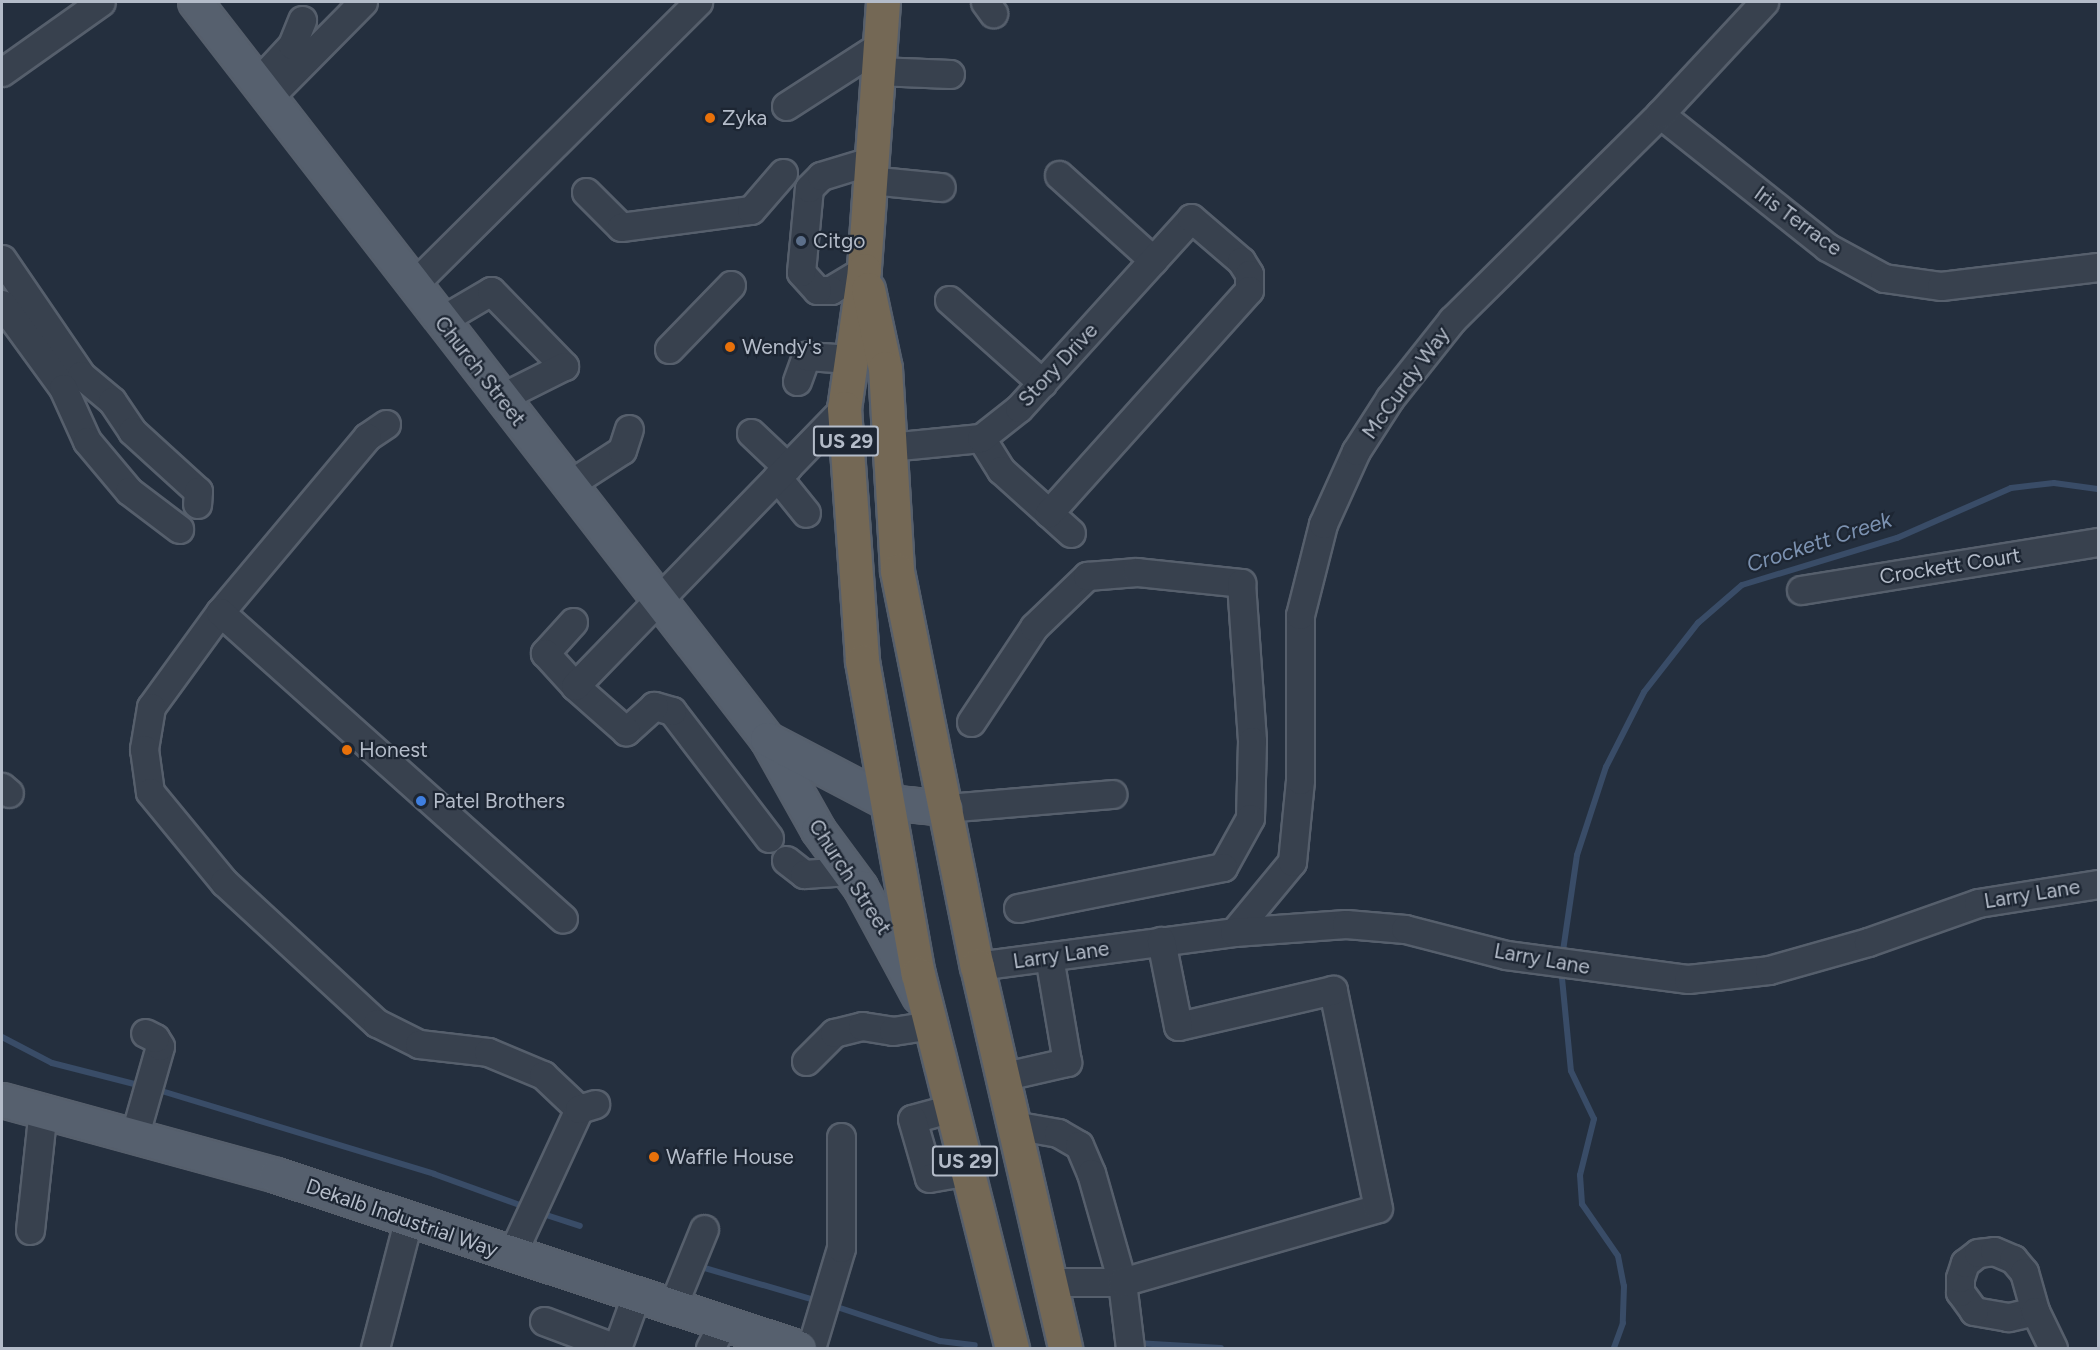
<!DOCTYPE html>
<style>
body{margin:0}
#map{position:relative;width:2100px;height:1350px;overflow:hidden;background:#242f3e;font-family:Figtree,sans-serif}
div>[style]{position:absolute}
.stream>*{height:6px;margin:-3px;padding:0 3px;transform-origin:3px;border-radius:3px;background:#394c67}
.roads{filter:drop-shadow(2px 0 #565f6c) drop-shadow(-2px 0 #565f6c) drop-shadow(0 2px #565f6c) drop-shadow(0 -2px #565f6c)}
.minor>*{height:27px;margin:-13.5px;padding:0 13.5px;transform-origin:13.5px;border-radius:13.5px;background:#38414e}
.major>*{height:33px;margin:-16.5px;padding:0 16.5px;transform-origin:16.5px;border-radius:16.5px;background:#56606e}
.highway>*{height:33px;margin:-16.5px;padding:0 16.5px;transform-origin:16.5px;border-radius:16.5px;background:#746855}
.dots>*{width:16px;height:16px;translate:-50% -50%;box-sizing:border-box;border:3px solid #1d2633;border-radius:50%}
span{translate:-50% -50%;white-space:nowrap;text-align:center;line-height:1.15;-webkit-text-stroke:4.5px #1d2633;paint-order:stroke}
.shield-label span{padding:2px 4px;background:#1d2633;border:2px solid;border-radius:4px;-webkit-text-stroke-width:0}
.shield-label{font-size:20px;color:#b4bcc9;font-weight:700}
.poi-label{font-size:21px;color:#b4bcc9}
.left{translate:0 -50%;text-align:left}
.street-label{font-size:21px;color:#b4bcc9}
.water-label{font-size:22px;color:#7c92b1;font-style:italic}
.frame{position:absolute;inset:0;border:3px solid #b4bcc9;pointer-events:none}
</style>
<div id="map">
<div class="stream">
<div style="left:1563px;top:951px;width:97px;rotate:-81.7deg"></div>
<div style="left:1577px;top:855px;width:93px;rotate:-71.8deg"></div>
<div style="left:1606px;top:767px;width:84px;rotate:-63.1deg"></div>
<div style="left:1644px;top:692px;width:88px;rotate:-52deg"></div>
<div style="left:1698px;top:623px;width:58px;rotate:-40.8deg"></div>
<div style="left:1742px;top:585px;width:162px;rotate:-16.9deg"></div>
<div style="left:1897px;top:538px;width:124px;rotate:-23.7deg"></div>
<div style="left:2011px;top:488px;width:43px;rotate:-6.6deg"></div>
<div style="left:2054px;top:483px;width:44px;rotate:7.8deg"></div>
<div style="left:1562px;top:978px;width:93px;rotate:84.5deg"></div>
<div style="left:1571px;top:1071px;width:53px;rotate:64.4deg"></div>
<div style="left:1594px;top:1119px;width:58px;rotate:104deg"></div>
<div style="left:1580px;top:1175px;width:29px;rotate:86deg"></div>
<div style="left:1582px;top:1204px;width:63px;rotate:55.3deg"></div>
<div style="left:1618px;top:1256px;width:31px;rotate:79deg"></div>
<div style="left:1624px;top:1286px;width:37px;rotate:92deg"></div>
<div style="left:1623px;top:1323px;width:27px;rotate:110deg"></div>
<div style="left:2px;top:1037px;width:56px;rotate:27.5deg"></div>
<div style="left:52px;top:1063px;width:93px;rotate:14.3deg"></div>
<div style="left:155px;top:1089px;width:292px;rotate:16.9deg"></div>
<div style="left:434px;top:1174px;width:97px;rotate:19.9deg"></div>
<div style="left:537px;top:1212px;width:45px;rotate:18deg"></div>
<div style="left:701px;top:1267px;width:122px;rotate:16.2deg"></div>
<div style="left:831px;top:1305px;width:115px;rotate:18.3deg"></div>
<div style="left:940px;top:1341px;width:35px;rotate:7deg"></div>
<div style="left:1136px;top:1343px;width:85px;rotate:3.4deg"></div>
</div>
<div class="roads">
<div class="minor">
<div style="left:985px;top:2px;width:14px;rotate:54deg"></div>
<div style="left:877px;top:71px;width:73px;rotate:2.4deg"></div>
<div style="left:2px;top:72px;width:121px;rotate:-35.3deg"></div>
<div style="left:256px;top:84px;width:53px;rotate:-47.3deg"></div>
<div style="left:292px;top:45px;width:27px;rotate:-68deg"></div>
<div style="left:268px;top:98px;width:135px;rotate:-45.3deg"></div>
<div style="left:786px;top:106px;width:111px;rotate:-32.8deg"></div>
<div style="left:1660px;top:114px;width:213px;rotate:38.5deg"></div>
<div style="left:1827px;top:247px;width:65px;rotate:28.5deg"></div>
<div style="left:1884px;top:278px;width:58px;rotate:8deg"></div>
<div style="left:1941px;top:286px;width:158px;rotate:-6.9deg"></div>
<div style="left:1059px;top:175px;width:127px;rotate:42.1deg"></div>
<div style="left:869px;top:180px;width:72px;rotate:5.6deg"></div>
<div style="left:586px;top:192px;width:49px;rotate:45deg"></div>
<div style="left:621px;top:227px;width:131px;rotate:-7.5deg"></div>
<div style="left:751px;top:210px;width:49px;rotate:-49.1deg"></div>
<div style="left:2px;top:259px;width:140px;rotate:55.7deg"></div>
<div style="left:81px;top:375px;width:40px;rotate:40deg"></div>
<div style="left:112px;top:401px;width:36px;rotate:56deg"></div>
<div style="left:132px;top:431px;width:89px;rotate:42.3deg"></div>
<div style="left:198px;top:491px;width:13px;rotate:94deg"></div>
<div style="left:864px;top:270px;width:39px;rotate:149deg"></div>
<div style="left:831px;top:290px;width:14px;rotate:180deg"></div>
<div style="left:817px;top:290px;width:24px;rotate:-132deg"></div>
<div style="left:801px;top:272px;width:84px;rotate:-84.6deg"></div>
<div style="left:809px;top:188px;width:17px;rotate:-45deg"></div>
<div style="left:821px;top:176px;width:51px;rotate:-17deg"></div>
<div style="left:413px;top:285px;width:402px;rotate:-44.8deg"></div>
<div style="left:949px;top:300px;width:125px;rotate:41.7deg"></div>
<div style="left:2px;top:304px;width:104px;rotate:54deg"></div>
<div style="left:63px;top:388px;width:58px;rotate:65.6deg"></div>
<div style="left:87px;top:441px;width:65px;rotate:50deg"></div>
<div style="left:129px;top:491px;width:63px;rotate:37.2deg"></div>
<div style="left:440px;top:321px;width:59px;rotate:-30.5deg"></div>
<div style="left:491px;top:291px;width:105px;rotate:45.8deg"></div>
<div style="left:564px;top:366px;width:72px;rotate:153.4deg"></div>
<div style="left:669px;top:349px;width:89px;rotate:-45.9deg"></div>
<div style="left:797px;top:381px;width:27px;rotate:-70deg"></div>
<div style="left:806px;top:356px;width:45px;rotate:3.8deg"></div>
<div style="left:386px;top:424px;width:23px;rotate:146deg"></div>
<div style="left:367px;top:437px;width:229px;rotate:130deg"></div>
<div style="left:220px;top:612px;width:117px;rotate:126deg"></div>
<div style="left:151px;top:707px;width:43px;rotate:99.5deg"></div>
<div style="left:144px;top:749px;width:43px;rotate:82.1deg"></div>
<div style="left:150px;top:792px;width:117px;rotate:50.6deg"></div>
<div style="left:224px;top:882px;width:208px;rotate:42.7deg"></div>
<div style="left:377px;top:1023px;width:47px;rotate:26.6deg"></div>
<div style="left:419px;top:1044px;width:69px;rotate:6.6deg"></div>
<div style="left:488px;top:1052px;width:60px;rotate:22.7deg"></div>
<div style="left:543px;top:1075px;width:50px;rotate:43.4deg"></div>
<div style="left:751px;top:433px;width:50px;rotate:43.4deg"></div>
<div style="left:981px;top:438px;width:38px;rotate:58deg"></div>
<div style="left:1001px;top:470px;width:94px;rotate:42deg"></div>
<div style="left:889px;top:447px;width:92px;rotate:-5.6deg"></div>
<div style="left:981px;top:438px;width:48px;rotate:-38.3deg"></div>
<div style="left:1019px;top:408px;width:256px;rotate:-47.8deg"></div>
<div style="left:1191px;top:218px;width:66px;rotate:40.7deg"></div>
<div style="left:1241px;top:261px;width:15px;rotate:58deg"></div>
<div style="left:1249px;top:274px;width:16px;rotate:90deg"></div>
<div style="left:1249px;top:290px;width:300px;rotate:131.9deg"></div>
<div style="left:777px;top:477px;width:46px;rotate:51.1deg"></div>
<div style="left:568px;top:485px;width:64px;rotate:-32.9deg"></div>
<div style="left:622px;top:450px;width:22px;rotate:-72deg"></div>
<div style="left:1801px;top:590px;width:301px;rotate:-9.2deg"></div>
<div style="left:220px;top:612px;width:460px;rotate:41.8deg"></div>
<div style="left:573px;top:622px;width:42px;rotate:132.1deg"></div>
<div style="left:545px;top:653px;width:45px;rotate:47.7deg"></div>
<div style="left:971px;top:722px;width:114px;rotate:-56.4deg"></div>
<div style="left:1034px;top:627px;width:74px;rotate:-43.9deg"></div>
<div style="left:1087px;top:576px;width:50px;rotate:-4.6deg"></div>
<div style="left:1137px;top:572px;width:105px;rotate:6deg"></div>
<div style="left:1241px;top:583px;width:158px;rotate:86deg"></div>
<div style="left:1252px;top:741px;width:77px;rotate:91.5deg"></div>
<div style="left:1250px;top:818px;width:56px;rotate:118.9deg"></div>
<div style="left:1223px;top:867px;width:209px;rotate:168.7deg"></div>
<div style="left:2px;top:787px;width:9px;rotate:41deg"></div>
<div style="left:946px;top:808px;width:167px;rotate:-4.8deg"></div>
<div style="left:769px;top:838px;width:160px;rotate:-127.4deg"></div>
<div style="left:672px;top:711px;width:19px;rotate:-164deg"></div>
<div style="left:654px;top:706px;width:38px;rotate:138deg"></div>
<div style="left:626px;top:731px;width:68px;rotate:-138.6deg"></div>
<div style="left:575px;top:686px;width:387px;rotate:-45.9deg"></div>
<div style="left:786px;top:860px;width:23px;rotate:38deg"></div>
<div style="left:804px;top:874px;width:45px;rotate:-3.8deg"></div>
<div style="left:1234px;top:932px;width:91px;rotate:-50.4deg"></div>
<div style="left:1292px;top:862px;width:82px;rotate:-84.4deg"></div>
<div style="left:1300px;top:780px;width:165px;rotate:-90deg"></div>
<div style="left:1300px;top:615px;width:94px;rotate:-75.8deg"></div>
<div style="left:1323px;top:524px;width:80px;rotate:-65.7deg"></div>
<div style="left:1356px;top:451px;width:63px;rotate:-57.3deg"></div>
<div style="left:1390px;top:398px;width:100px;rotate:-51.5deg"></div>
<div style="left:1452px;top:320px;width:293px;rotate:-44.7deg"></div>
<div style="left:1660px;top:114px;width:153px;rotate:-47.1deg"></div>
<div style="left:977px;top:966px;width:259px;rotate:-7.5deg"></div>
<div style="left:1234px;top:932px;width:112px;rotate:-4.1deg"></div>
<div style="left:1346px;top:924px;width:59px;rotate:4.8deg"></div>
<div style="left:1405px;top:929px;width:104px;rotate:14.4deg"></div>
<div style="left:1506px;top:955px;width:184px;rotate:7.5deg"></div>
<div style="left:1688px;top:979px;width:81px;rotate:-6.3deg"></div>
<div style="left:1769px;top:970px;width:103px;rotate:-15.8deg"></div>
<div style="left:1868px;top:942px;width:117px;rotate:-19.5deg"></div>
<div style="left:1978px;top:903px;width:121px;rotate:-9deg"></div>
<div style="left:806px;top:1061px;width:40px;rotate:-45deg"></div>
<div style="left:834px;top:1033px;width:29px;rotate:-14deg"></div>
<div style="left:862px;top:1026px;width:31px;rotate:9deg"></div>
<div style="left:893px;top:1031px;width:38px;rotate:-9deg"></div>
<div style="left:1001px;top:1077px;width:68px;rotate:-12.8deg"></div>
<div style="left:1067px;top:1062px;width:107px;rotate:-99.7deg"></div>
<div style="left:952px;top:1108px;width:41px;rotate:164.6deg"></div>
<div style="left:912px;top:1119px;width:61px;rotate:73.9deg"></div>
<div style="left:929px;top:1178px;width:39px;rotate:-10deg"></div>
<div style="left:1013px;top:1125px;width:46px;rotate:10.1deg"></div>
<div style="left:1058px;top:1133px;width:24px;rotate:30deg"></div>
<div style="left:1079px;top:1145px;width:30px;rotate:67deg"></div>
<div style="left:1091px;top:1173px;width:113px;rotate:74.1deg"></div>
<div style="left:1122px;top:1282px;width:66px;rotate:83.1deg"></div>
<div style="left:135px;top:1134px;width:91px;rotate:-74.1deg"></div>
<div style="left:160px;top:1046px;width:9px;rotate:-122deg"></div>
<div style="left:155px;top:1038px;width:11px;rotate:-153deg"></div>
<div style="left:30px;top:1230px;width:122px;rotate:-83.9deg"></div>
<div style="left:512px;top:1254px;width:160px;rotate:-65.2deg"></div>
<div style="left:579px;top:1109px;width:17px;rotate:-17deg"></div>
<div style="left:1051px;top:1282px;width:71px"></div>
<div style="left:1122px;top:1282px;width:266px;rotate:-16.1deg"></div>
<div style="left:1378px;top:1208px;width:223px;rotate:-101.7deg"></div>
<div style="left:1333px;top:990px;width:159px;rotate:166.9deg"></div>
<div style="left:1178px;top:1026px;width:87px;rotate:-101.3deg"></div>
<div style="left:673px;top:1305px;width:82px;rotate:-67.8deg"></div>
<div style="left:2035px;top:1311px;width:28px;rotate:167deg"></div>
<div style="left:2008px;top:1317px;width:35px;rotate:-170deg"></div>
<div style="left:1974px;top:1311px;width:24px;rotate:-126deg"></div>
<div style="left:1960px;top:1292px;width:14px;rotate:-90deg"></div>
<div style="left:1960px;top:1278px;width:16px;rotate:-72deg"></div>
<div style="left:1965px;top:1263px;width:16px;rotate:-38deg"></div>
<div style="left:1978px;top:1253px;width:16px;rotate:-7deg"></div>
<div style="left:1994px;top:1251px;width:21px;rotate:23deg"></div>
<div style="left:2013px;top:1259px;width:17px;rotate:50deg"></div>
<div style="left:2024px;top:1272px;width:41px;rotate:74.2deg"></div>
<div style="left:2035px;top:1311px;width:41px;rotate:64.1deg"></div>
<div style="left:544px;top:1321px;width:77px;rotate:20.6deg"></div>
<div style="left:375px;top:1348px;width:131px;rotate:-75.4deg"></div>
<div style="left:617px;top:1348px;width:59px;rotate:-70deg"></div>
<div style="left:710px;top:1348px;width:30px;rotate:-62deg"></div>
<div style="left:811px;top:1348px;width:104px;rotate:-73.3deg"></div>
<div style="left:841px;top:1248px;width:111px;rotate:-90deg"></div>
</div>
<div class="major">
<div style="left:195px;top:2px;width:933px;rotate:52.18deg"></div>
<div style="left:767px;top:739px;width:104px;rotate:60.7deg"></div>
<div style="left:818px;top:830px;width:71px;rotate:53.6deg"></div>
<div style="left:860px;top:887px;width:124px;rotate:61.6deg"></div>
<div style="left:767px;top:739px;width:136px;rotate:27.7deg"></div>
<div style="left:887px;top:802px;width:59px;rotate:5.8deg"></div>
<div style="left:2px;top:1100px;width:284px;rotate:15.3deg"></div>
<div style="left:276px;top:1175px;width:551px;rotate:18.3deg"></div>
</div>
<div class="highway">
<div style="left:883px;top:2px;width:269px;rotate:94.1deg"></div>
<div style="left:864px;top:270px;width:139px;rotate:98.2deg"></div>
<div style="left:844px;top:408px;width:254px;rotate:85.9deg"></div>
<div style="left:862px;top:661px;width:318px;rotate:79.9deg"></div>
<div style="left:918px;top:974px;width:386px;rotate:75.9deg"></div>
<div style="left:868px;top:289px;width:81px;rotate:77.9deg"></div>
<div style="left:885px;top:368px;width:203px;rotate:86.6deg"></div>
<div style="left:897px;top:571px;width:403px;rotate:78.6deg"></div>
<div style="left:977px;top:966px;width:392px;rotate:77deg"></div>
</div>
</div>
<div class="dots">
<div style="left:710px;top:118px;background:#e8710a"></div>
<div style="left:801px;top:241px;background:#5c6f8a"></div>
<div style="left:730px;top:347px;background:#e8710a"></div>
<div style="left:347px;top:750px;background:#e8710a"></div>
<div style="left:421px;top:801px;background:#3f7fe0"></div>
<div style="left:654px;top:1157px;background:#e8710a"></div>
</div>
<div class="shield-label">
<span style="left:846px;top:441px">US 29</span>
<span style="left:965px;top:1161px">US 29</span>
</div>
<div class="poi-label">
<span class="left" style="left:722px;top:118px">Zyka</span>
<span class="left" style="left:813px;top:241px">Citgo</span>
<span class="left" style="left:742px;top:347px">Wendy's</span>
<span class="left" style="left:359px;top:750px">Honest</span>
<span class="left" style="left:433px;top:801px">Patel Brothers</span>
<span class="left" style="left:666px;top:1157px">Waffle House</span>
</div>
<div class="street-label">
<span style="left:1798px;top:221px;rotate:36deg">Iris Terrace</span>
<span style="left:1058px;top:365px;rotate:-47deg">Story Drive</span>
<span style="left:480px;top:371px;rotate:52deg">Church Street</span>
<span style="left:1406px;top:383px;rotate:-54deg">McCurdy Way</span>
<span style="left:1950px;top:566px;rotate:-9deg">Crockett Court</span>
<span style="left:850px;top:877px;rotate:57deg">Church Street</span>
<span style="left:2032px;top:894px;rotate:-9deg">Larry Lane</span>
<span style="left:1061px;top:955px;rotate:-8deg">Larry Lane</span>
<span style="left:1542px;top:959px;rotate:10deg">Larry Lane</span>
<span style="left:402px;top:1218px;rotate:19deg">Dekalb Industrial Way</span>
</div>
<div class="water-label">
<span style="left:1819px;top:542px;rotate:-18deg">Crockett Creek</span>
</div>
<div class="frame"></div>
</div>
